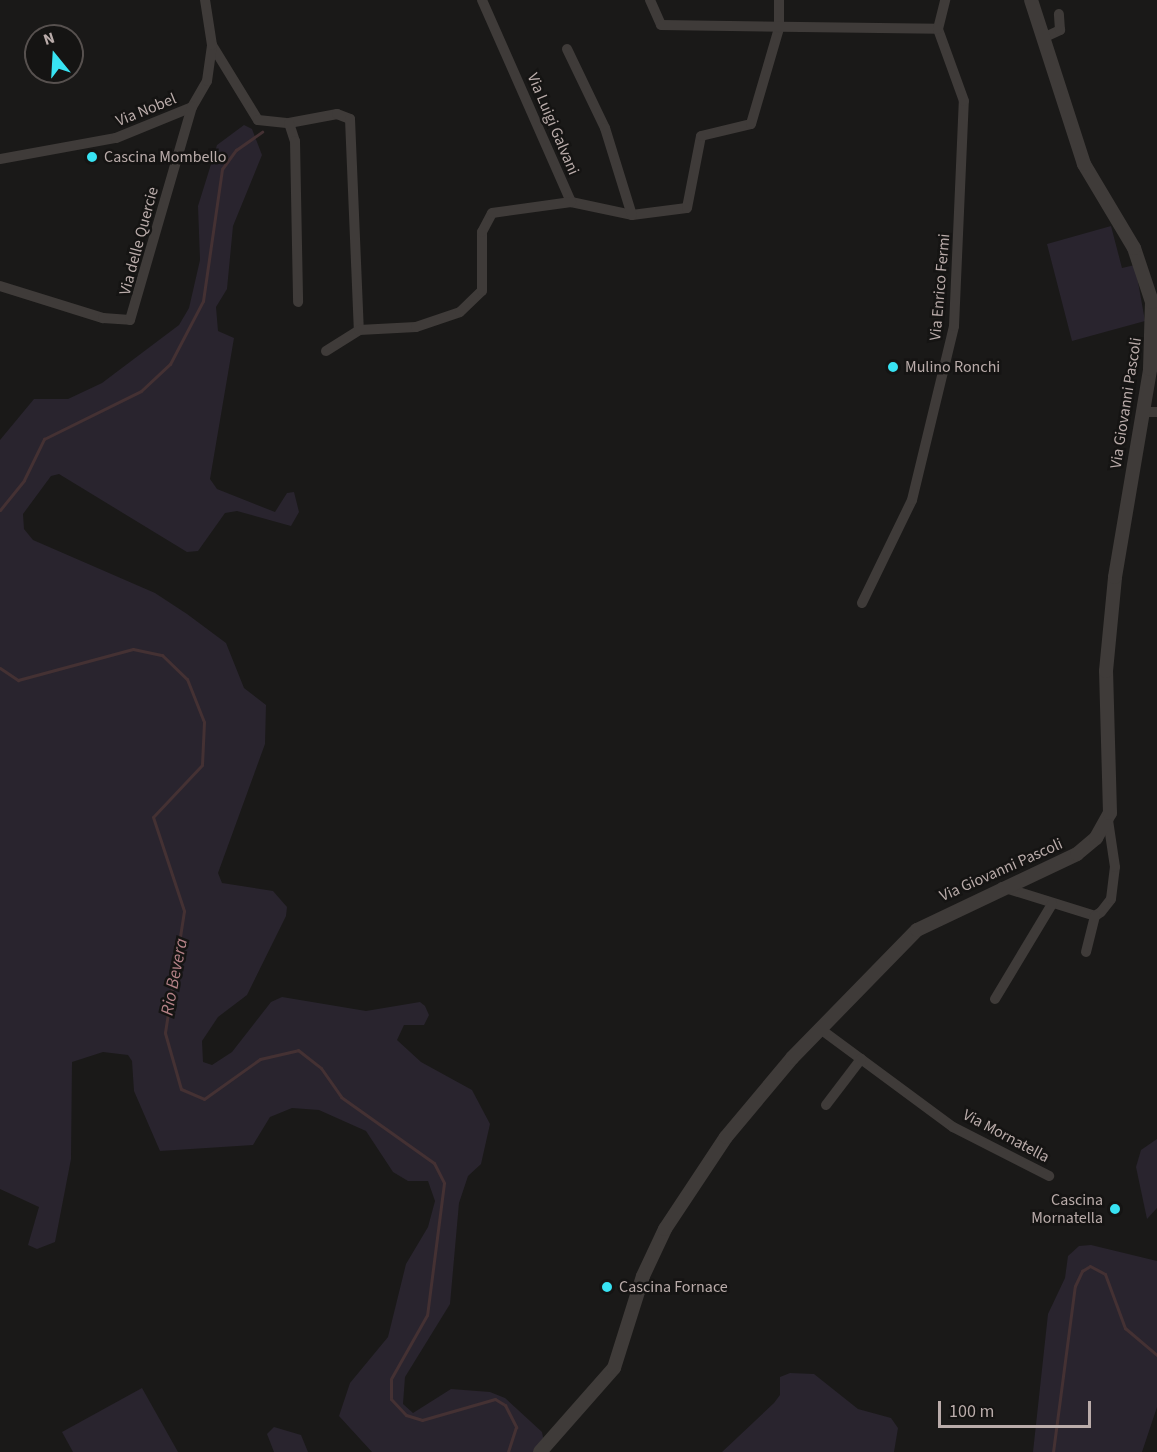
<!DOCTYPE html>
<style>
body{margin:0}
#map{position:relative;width:1157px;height:1452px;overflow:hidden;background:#1a1918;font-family:"Source Sans 3",sans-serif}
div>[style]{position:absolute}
.green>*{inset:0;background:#29242e}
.stream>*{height:3px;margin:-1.5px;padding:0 1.5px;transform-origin:1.5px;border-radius:1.5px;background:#443133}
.minor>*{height:10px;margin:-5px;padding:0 5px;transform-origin:5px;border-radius:5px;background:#3f3b39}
.tertiary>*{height:14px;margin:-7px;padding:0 7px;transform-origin:7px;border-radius:7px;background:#3f3b39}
.dots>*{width:16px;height:16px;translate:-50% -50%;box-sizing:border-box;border:3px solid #151413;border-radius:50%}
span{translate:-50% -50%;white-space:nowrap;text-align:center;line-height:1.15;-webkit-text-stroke:5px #151413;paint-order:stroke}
.street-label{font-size:16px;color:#baacaa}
.poi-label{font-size:16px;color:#baacaa}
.left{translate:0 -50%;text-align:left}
.right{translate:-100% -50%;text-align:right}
.water-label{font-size:18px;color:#b58287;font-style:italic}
.north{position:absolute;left:24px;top:24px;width:60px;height:60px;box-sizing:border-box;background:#151413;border:2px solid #57514f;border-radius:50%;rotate:342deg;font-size:16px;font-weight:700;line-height:24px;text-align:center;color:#baacaa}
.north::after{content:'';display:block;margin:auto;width:21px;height:27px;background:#38e3f3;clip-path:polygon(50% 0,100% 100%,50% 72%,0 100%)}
.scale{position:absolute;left:938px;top:1401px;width:153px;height:27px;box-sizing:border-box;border:3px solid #baacaa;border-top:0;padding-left:8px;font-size:18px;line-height:21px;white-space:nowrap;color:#baacaa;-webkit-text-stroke:4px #151413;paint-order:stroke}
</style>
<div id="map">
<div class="green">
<div style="clip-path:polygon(244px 125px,252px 129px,262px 155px,233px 226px,227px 289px,216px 307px,218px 331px,234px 338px,210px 479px,217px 489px,275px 512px,287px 493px,294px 492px,299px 512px,291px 526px,237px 511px,225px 513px,198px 551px,187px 552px,59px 474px,51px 476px,23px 514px,24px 529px,33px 540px,155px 593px,187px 614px,226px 643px,244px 688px,266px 705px,265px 744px,218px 873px,222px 883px,273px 891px,287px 907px,286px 916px,247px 995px,218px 1017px,202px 1041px,203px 1062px,212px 1065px,232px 1052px,271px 1002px,282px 997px,366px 1011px,420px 1002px,425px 1006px,429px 1015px,424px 1025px,404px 1025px,397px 1040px,421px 1062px,472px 1090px,490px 1124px,481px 1164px,468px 1176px,459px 1203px,450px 1304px,405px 1377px,403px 1404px,413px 1413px,451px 1389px,490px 1392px,505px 1398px,542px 1432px,544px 1442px,535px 1452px,372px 1452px,339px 1416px,350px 1383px,388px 1337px,406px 1264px,428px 1227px,435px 1201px,428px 1181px,408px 1181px,393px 1172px,366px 1131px,319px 1110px,292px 1108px,270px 1117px,253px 1145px,160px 1151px,134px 1091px,132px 1061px,128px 1055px,103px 1052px,72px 1062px,71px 1159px,55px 1242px,37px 1249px,28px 1245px,39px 1207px,0 1189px,0 440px,34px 399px,68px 399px,102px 383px,179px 325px,189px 308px,200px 260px,198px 206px,217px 145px)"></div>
<div style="clip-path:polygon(1111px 226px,1122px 268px,1135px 265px,1145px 321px,1072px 341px,1047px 244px)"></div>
<div style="clip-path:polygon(1157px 1139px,1157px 1208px,1147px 1219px,1136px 1167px,1141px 1150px)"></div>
<div style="clip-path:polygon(1091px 1245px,1157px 1261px,1157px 1407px,1142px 1452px,1033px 1452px,1048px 1314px,1065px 1278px,1068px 1256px,1079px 1246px)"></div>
<div style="clip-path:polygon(790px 1373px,814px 1374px,858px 1409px,891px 1418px,898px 1428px,894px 1452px,722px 1452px,774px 1403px,780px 1395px,780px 1377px)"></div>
<div style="clip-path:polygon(142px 1388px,178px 1452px,73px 1452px,62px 1432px)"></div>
<div style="clip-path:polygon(274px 1427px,301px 1435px,308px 1452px,274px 1452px,267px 1434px)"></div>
</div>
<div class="stream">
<div style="left:0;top:510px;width:38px;rotate:-51deg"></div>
<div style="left:24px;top:480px;width:46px;rotate:-64deg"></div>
<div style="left:44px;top:439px;width:108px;rotate:-26.3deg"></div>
<div style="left:141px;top:391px;width:40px;rotate:-43deg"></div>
<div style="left:170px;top:364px;width:71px;rotate:-62.4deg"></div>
<div style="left:203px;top:301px;width:133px;rotate:-81.8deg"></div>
<div style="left:222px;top:169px;width:24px;rotate:-54deg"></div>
<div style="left:236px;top:150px;width:32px;rotate:-35deg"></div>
<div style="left:0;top:668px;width:22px;rotate:34deg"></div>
<div style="left:18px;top:680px;width:119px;rotate:-15.1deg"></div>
<div style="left:133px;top:649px;width:30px;rotate:12deg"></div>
<div style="left:162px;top:655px;width:35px;rotate:44deg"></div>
<div style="left:187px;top:679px;width:46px;rotate:68.4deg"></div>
<div style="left:204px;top:722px;width:43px;rotate:92.7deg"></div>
<div style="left:202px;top:765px;width:71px;rotate:133.3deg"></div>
<div style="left:153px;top:817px;width:99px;rotate:71.7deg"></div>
<div style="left:184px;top:911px;width:123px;rotate:98.9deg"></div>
<div style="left:165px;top:1033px;width:58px;rotate:74.1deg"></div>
<div style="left:181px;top:1089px;width:25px;rotate:23deg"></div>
<div style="left:204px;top:1099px;width:69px;rotate:-35.5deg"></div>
<div style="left:260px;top:1059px;width:39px;rotate:-13deg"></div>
<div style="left:298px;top:1050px;width:29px;rotate:38deg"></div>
<div style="left:321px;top:1068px;width:35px;rotate:55deg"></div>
<div style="left:341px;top:1097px;width:114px;rotate:35.4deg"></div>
<div style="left:434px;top:1163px;width:22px;rotate:63deg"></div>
<div style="left:444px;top:1183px;width:133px;rotate:97.3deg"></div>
<div style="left:427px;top:1315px;width:73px;rotate:119.4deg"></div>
<div style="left:391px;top:1379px;width:20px;rotate:90deg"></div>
<div style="left:391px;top:1399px;width:22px;rotate:47deg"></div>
<div style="left:406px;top:1415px;width:17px;rotate:17deg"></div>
<div style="left:422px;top:1420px;width:76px;rotate:-16deg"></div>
<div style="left:495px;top:1399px;width:12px;rotate:31deg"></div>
<div style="left:505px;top:1405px;width:25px;rotate:63deg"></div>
<div style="left:516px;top:1427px;width:26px;rotate:108deg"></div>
<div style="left:1053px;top:1452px;width:167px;rotate:-82.5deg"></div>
<div style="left:1075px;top:1286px;width:17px;rotate:-65deg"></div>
<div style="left:1082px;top:1271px;width:9px;rotate:-32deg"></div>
<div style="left:1090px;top:1266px;width:17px;rotate:28deg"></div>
<div style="left:1105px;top:1274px;width:58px;rotate:69.7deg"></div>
<div style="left:1125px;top:1328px;width:42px;rotate:40.2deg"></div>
</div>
<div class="minor">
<div style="left:482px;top:0;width:221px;rotate:66.2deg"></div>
<div style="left:571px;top:202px;width:62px;rotate:12deg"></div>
<div style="left:632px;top:215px;width:55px;rotate:-7.3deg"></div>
<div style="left:687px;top:208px;width:73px;rotate:-79deg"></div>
<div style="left:701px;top:136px;width:51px;rotate:-13.5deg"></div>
<div style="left:751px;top:124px;width:100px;rotate:-73.7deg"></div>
<div style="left:779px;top:28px;width:28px;rotate:-90deg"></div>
<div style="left:650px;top:0;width:27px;rotate:66deg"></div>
<div style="left:661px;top:25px;width:277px;rotate:0.8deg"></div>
<div style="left:1043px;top:38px;width:19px;rotate:-25deg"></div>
<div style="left:1060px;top:30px;width:16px;rotate:-94deg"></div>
<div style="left:212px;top:45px;width:88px;rotate:58.5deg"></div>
<div style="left:258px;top:120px;width:31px;rotate:6deg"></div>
<div style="left:289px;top:123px;width:49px;rotate:-10.6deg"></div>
<div style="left:337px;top:114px;width:14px;rotate:21deg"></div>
<div style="left:350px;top:119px;width:211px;rotate:87.6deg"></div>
<div style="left:567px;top:49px;width:88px;rotate:64.3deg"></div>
<div style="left:605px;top:128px;width:91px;rotate:72.8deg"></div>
<div style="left:289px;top:123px;width:19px;rotate:72deg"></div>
<div style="left:295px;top:141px;width:161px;rotate:88.9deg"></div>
<div style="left:0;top:159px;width:118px;rotate:-10.3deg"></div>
<div style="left:116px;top:138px;width:82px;rotate:-22.2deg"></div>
<div style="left:192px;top:107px;width:30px;rotate:-60deg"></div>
<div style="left:207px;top:81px;width:36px;rotate:-82deg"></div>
<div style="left:212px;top:45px;width:46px;rotate:-98.8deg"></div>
<div style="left:0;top:286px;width:108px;rotate:17.3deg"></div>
<div style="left:103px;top:318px;width:27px;rotate:4deg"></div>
<div style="left:130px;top:320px;width:222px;rotate:-73.8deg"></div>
<div style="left:326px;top:351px;width:39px;rotate:-32deg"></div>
<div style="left:359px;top:330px;width:57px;rotate:-3deg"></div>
<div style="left:416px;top:327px;width:46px;rotate:-18.8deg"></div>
<div style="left:460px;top:312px;width:30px;rotate:-44deg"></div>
<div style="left:482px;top:291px;width:59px;rotate:-90deg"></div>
<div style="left:482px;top:232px;width:21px;rotate:-62deg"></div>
<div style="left:492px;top:213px;width:80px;rotate:-7.9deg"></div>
<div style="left:1143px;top:412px;width:14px"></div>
<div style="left:862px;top:603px;width:114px;rotate:-64.1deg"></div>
<div style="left:912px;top:500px;width:179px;rotate:-76.4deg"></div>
<div style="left:954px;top:326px;width:225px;rotate:-87.5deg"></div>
<div style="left:964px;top:101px;width:77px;rotate:-109.9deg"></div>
<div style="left:938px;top:29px;width:30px;rotate:-76deg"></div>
<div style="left:1002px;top:887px;width:97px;rotate:17.3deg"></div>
<div style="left:1095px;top:916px;width:7px;rotate:-34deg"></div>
<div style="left:1101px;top:912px;width:16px;rotate:-52deg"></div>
<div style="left:1111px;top:899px;width:32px;rotate:-83deg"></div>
<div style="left:1115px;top:867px;width:48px;rotate:-98.5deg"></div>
<div style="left:1086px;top:952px;width:37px;rotate:-76deg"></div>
<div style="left:995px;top:999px;width:111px;rotate:-59deg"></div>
<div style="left:819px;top:1028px;width:167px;rotate:36.5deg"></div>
<div style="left:953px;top:1127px;width:108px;rotate:27deg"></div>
<div style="left:826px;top:1105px;width:58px;rotate:-52.7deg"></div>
</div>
<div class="tertiary">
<div style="left:540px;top:1452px;width:112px;rotate:-48.6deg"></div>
<div style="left:614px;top:1368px;width:96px;rotate:-72.5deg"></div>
<div style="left:643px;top:1276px;width:52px;rotate:-64.9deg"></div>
<div style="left:665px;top:1229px;width:110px;rotate:-56.5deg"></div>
<div style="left:726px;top:1137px;width:103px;rotate:-50.1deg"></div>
<div style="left:792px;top:1058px;width:179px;rotate:-45.7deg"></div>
<div style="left:917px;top:930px;width:177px;rotate:-25.4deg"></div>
<div style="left:1077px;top:854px;width:25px;rotate:-40deg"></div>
<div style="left:1096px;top:838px;width:29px;rotate:-61deg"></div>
<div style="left:1110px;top:813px;width:142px;rotate:-91.6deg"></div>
<div style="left:1106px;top:671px;width:94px;rotate:-84.5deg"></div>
<div style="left:1115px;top:577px;width:211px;rotate:-80.4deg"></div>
<div style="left:1150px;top:369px;width:67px;rotate:-88.3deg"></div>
<div style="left:1152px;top:302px;width:57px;rotate:-108.4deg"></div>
<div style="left:1134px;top:248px;width:98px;rotate:-120.8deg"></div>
<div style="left:1084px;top:164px;width:172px;rotate:-107.9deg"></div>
</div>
<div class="dots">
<div style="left:92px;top:157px;background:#38e3f3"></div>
<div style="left:893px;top:367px;background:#38e3f3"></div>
<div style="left:1115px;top:1209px;background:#38e3f3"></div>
<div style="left:607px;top:1287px;background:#38e3f3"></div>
</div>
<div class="street-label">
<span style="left:146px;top:110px;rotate:-22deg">Via Nobel</span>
<span style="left:553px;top:124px;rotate:67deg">Via Luigi Galvani</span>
<span style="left:139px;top:241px;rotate:-75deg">Via delle Quercie</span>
<span style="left:940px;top:287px;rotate:-85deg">Via Enrico Fermi</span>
<span style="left:1126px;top:403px;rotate:-81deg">Via Giovanni Pascoli</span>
<span style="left:1001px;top:870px;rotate:-24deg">Via Giovanni Pascoli</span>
<span style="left:1006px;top:1136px;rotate:28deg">Via Mornatella</span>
</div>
<div class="poi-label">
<span class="left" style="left:104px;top:157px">Cascina Mombello</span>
<span class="left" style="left:905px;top:367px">Mulino Ronchi</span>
<span class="right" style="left:1103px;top:1209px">Cascina<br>Mornatella</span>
<span class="left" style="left:619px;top:1287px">Cascina Fornace</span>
</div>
<div class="water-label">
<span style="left:175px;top:977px;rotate:-79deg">Rio Bevera</span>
</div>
<div class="north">N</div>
<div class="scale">100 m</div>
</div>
